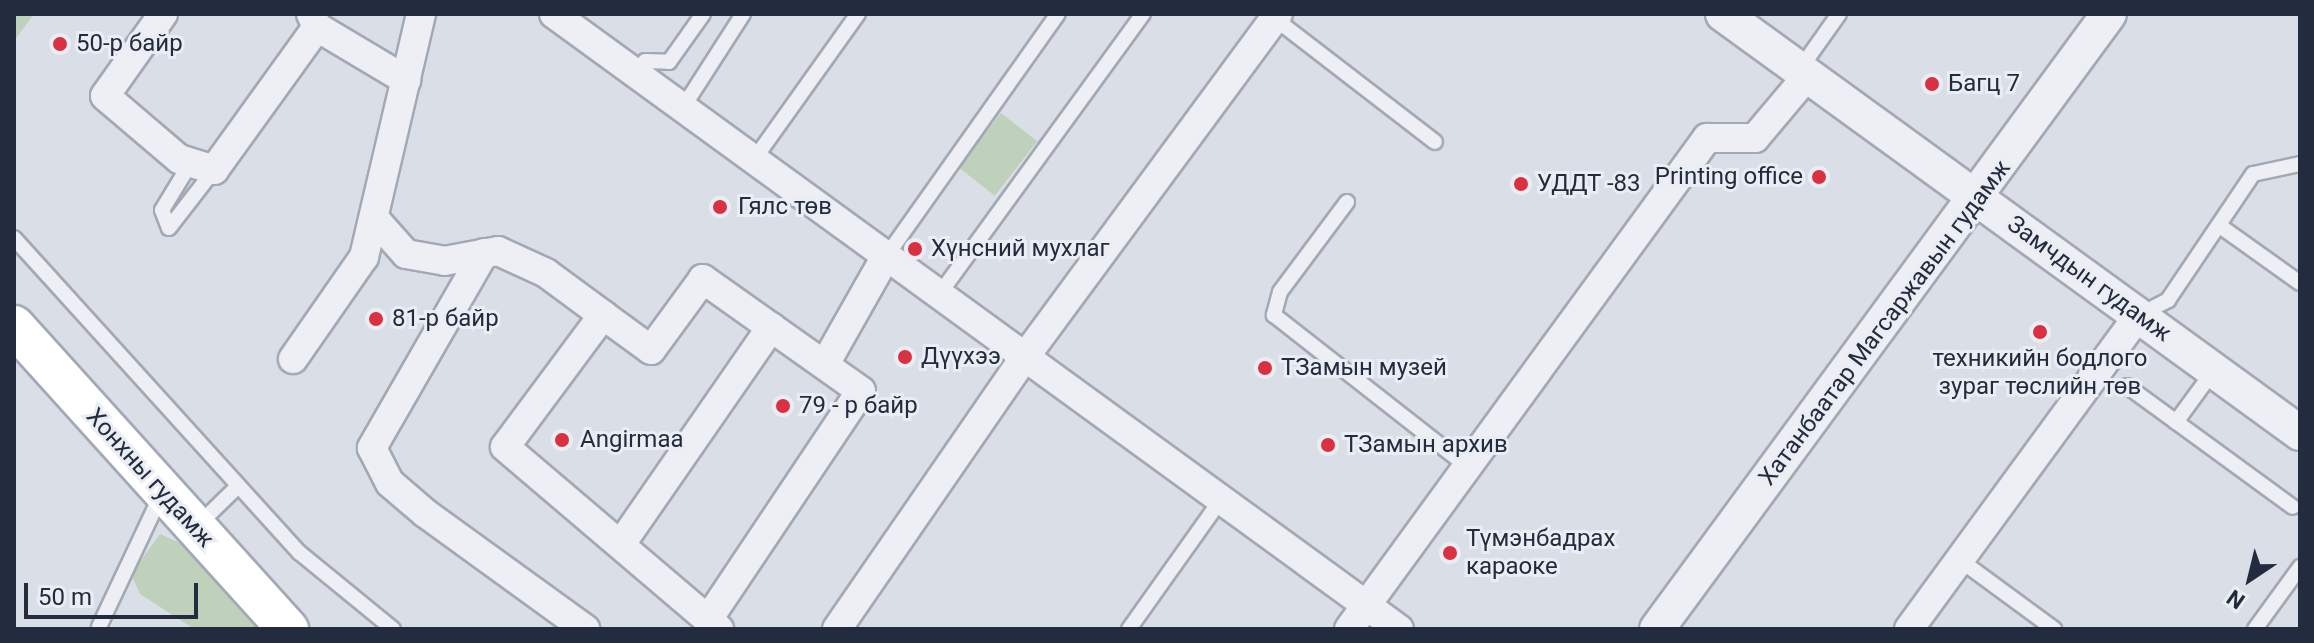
<!DOCTYPE html>
<meta charset="utf-8">
<style>
body{margin:0}
#map{position:relative;width:2314px;height:643px;overflow:hidden;background:#dadfe7;font-family:Roboto,sans-serif}
div>[style]{position:absolute}
.green>*{inset:0;background:#bfd1bb;transform-origin:0 0}
.roads{filter:drop-shadow(2px 0 #a3a9b4) drop-shadow(-2px 0 #a3a9b4) drop-shadow(0 2px #a3a9b4) drop-shadow(0 -2px #a3a9b4)}
.service>*{height:14px;margin:-7px;padding:0 7px;transform-origin:7px;border-radius:7px;background:#edeff5}
.minor>*{height:28px;margin:-14px;padding:0 14px;transform-origin:14px;border-radius:14px;background:#edeff5}
.tertiary>*{height:34px;margin:-17px;padding:0 17px;transform-origin:17px;border-radius:17px;background:#edeff5}
.secondary>*{height:40px;margin:-20px;padding:0 20px;transform-origin:20px;border-radius:20px;background:#fff}
.dots>*{width:22px;height:22px;translate:-50% -50%;box-sizing:border-box;border:4px solid #eaeef4;border-radius:50%}
span{translate:-50% -50%;white-space:nowrap;text-align:center;line-height:1.15;-webkit-text-stroke:6px #eaeef4;paint-order:stroke}
.poi-label{font-size:24px;color:#232c3e}
.left{translate:0 -50%;text-align:left}
.right{translate:-100% -50%;text-align:right}
.street-label{font-size:24px;color:#232c3e}
.frame{position:absolute;inset:0;border:16px solid #232c3e;pointer-events:none}
.north{position:absolute;left:2210px;top:539px;width:80px;height:80px;-webkit-text-stroke:6px #eaeef4;paint-order:stroke;rotate:215deg;font-size:22px;font-weight:700;line-height:32px;text-align:center;color:#232c3e}
.north::after{content:'';display:block;margin:auto;width:28px;height:36px;background:#232c3e;clip-path:polygon(50% 0,100% 100%,50% 72%,0 100%)}
.scale{position:absolute;left:24px;top:583px;width:174px;height:36px;box-sizing:border-box;border:4px solid #232c3e;border-top:0;padding-left:10px;font-size:24px;line-height:28px;white-space:nowrap;color:#232c3e;-webkit-text-stroke:6px #eaeef4;paint-order:stroke}
</style>
<div id="map">
<div class="green">
<div style="clip-path:polygon(14px 14px,34px 14px,14px 41px)"></div>
<div style="left:1001px;top:113px;width:46px;height:69px;rotate:38deg"></div>
<div style="clip-path:polygon(160px 534px,180px 543px,260px 629px,194px 629px,140px 594px,131px 574px)"></div>
</div>
<div class="roads">
<div class="service">
<div style="left:1274px;top:18px;width:203px;rotate:37.6deg"></div>
<div style="left:1800px;top:69px;width:67px;rotate:-54.7deg"></div>
<div style="left:635px;top:74px;width:16px;rotate:-52deg"></div>
<div style="left:645px;top:61px;width:24px;rotate:2deg"></div>
<div style="left:669px;top:62px;width:59px;rotate:-54.7deg"></div>
<div style="left:682px;top:109px;width:113px;rotate:-57.3deg"></div>
<div style="left:753px;top:161px;width:181px;rotate:-54.5deg"></div>
<div style="left:190px;top:164px;width:54px;rotate:121.3deg"></div>
<div style="left:162px;top:210px;width:19px;rotate:69deg"></div>
<div style="left:169px;top:228px;width:73px;rotate:-52.2deg"></div>
<div style="left:1347px;top:202px;width:112px;rotate:126.7deg"></div>
<div style="left:1280px;top:292px;width:24px;rotate:105deg"></div>
<div style="left:1274px;top:315px;width:246px;rotate:38.1deg"></div>
<div style="left:2220px;top:226px;width:98px;rotate:35.5deg"></div>
<div style="left:14px;top:238px;width:425px;rotate:47.8deg"></div>
<div style="left:300px;top:553px;width:120px;rotate:39.3deg"></div>
<div style="left:885px;top:258px;width:299px;rotate:-54.7deg"></div>
<div style="left:938px;top:296px;width:349px;rotate:-54deg"></div>
<div style="left:2139px;top:315px;width:33px;rotate:-27deg"></div>
<div style="left:2168px;top:300px;width:152px;rotate:-56deg"></div>
<div style="left:2253px;top:174px;width:48px;rotate:-12deg"></div>
<div style="left:2127px;top:386px;width:205px;rotate:36.1deg"></div>
<div style="left:2176px;top:422px;width:64px;rotate:-53.8deg"></div>
<div style="left:197px;top:526px;width:56px;rotate:-44.3deg"></div>
<div style="left:1960px;top:560px;width:117px;rotate:36.3deg"></div>
<div style="left:99px;top:627px;width:148px;rotate:-64.8deg"></div>
<div style="left:1129px;top:629px;width:157px;rotate:-54.6deg"></div>
<div style="left:2255px;top:629px;width:77px;rotate:-54deg"></div>
</div>
<div class="minor">
<div style="left:163px;top:14px;width:100px;rotate:125.3deg"></div>
<div style="left:105px;top:96px;width:97px;rotate:40.4deg"></div>
<div style="left:179px;top:159px;width:37px;rotate:17deg"></div>
<div style="left:214px;top:170px;width:176px;rotate:-54.2deg"></div>
<div style="left:317px;top:27px;width:14px;rotate:-115deg"></div>
<div style="left:554px;top:14px;width:1045px;rotate:36.05deg"></div>
<div style="left:317px;top:27px;width:104px;rotate:30.8deg"></div>
<div style="left:374px;top:218px;width:48px;rotate:48.4deg"></div>
<div style="left:406px;top:254px;width:39px;rotate:10deg"></div>
<div style="left:444px;top:261px;width:55px;rotate:-10.5deg"></div>
<div style="left:498px;top:251px;width:53px;rotate:24.6deg"></div>
<div style="left:546px;top:273px;width:71px;rotate:36.4deg"></div>
<div style="left:484px;top:253px;width:225px;rotate:119.9deg"></div>
<div style="left:372px;top:448px;width:39px;rotate:63deg"></div>
<div style="left:390px;top:483px;width:46px;rotate:40.6deg"></div>
<div style="left:425px;top:513px;width:198px;rotate:35.9deg"></div>
<div style="left:293px;top:359px;width:124px;rotate:-55.2deg"></div>
<div style="left:364px;top:257px;width:250px;rotate:-76.8deg"></div>
<div style="left:825px;top:364px;width:122px;rotate:-60.5deg"></div>
<div style="left:621px;top:544px;width:264px;rotate:-55.3deg"></div>
<div style="left:709px;top:618px;width:273px;rotate:-56.2deg"></div>
<div style="left:861px;top:391px;width:194px;rotate:-144.7deg"></div>
<div style="left:703px;top:279px;width:88px;rotate:126.2deg"></div>
<div style="left:651px;top:350px;width:59px;rotate:-143.9deg"></div>
<div style="left:603px;top:315px;width:164px;rotate:126.6deg"></div>
<div style="left:505px;top:447px;width:281px;rotate:40.4deg"></div>
<div style="left:837px;top:629px;width:326px;rotate:-55.4deg"></div>
<div style="left:1022px;top:361px;width:431px;rotate:-53.6deg"></div>
<div style="left:1349px;top:629px;width:608px;rotate:-53.9deg"></div>
<div style="left:1707px;top:138px;width:48px"></div>
<div style="left:1755px;top:138px;width:82px;rotate:-49.9deg"></div>
<div style="left:1909px;top:629px;width:389px;rotate:-53.8deg"></div>
</div>
<div class="tertiary">
<div style="left:1723px;top:14px;width:713px;rotate:35.99deg"></div>
<div style="left:1657px;top:629px;width:763px;rotate:-53.69deg"></div>
</div>
<div class="secondary">
<div style="left:14px;top:326px;width:409px;rotate:47.9deg"></div>
</div>
</div>
<div class="dots">
<div style="left:60px;top:44px;background:#da3142"></div>
<div style="left:1932px;top:84px;background:#da3142"></div>
<div style="left:1819px;top:177px;background:#da3142"></div>
<div style="left:1521px;top:184px;background:#da3142"></div>
<div style="left:720px;top:207px;background:#da3142"></div>
<div style="left:915px;top:249px;background:#da3142"></div>
<div style="left:376px;top:319px;background:#da3142"></div>
<div style="left:2040px;top:332px;background:#da3142"></div>
<div style="left:905px;top:357px;background:#da3142"></div>
<div style="left:1265px;top:368px;background:#da3142"></div>
<div style="left:783px;top:406px;background:#da3142"></div>
<div style="left:562px;top:440px;background:#da3142"></div>
<div style="left:1328px;top:445px;background:#da3142"></div>
<div style="left:1450px;top:553px;background:#da3142"></div>
</div>
<div class="poi-label">
<span class="left" style="left:76px;top:44px">50-р байр</span>
<span class="left" style="left:1948px;top:84px">Багц 7</span>
<span class="right" style="left:1803px;top:177px">Printing office</span>
<span class="left" style="left:1537px;top:184px">УДДТ -83</span>
<span class="left" style="left:738px;top:207px">Гялс төв</span>
<span class="left" style="left:931px;top:249px">Хүнсний мухлаг</span>
<span class="left" style="left:392px;top:319px">81-р байр</span>
<span class="left" style="left:921px;top:357px">Дүүхээ</span>
<span style="left:2040px;top:373px">техникийн бодлого<br>зураг төслийн төв</span>
<span class="left" style="left:1281px;top:368px">ТЗамын музей</span>
<span class="left" style="left:799px;top:406px">79 - р байр</span>
<span class="left" style="left:580px;top:440px">Angirmaa</span>
<span class="left" style="left:1344px;top:445px">ТЗамын архив</span>
<span class="left" style="left:1466px;top:553px">Түмэнбадрах<br>караоке</span>
</div>
<div class="street-label">
<span style="left:2089px;top:279px;rotate:36deg">Замчдын гудамж</span>
<span style="left:1885px;top:323px;rotate:-53deg">Хатанбаатар Магсаржавын гудамж</span>
<span style="left:150px;top:478px;rotate:48deg">Хонхны гудамж</span>
</div>
<div class="frame"></div>
<div class="north">N</div>
<div class="scale">50 m</div>
</div>
